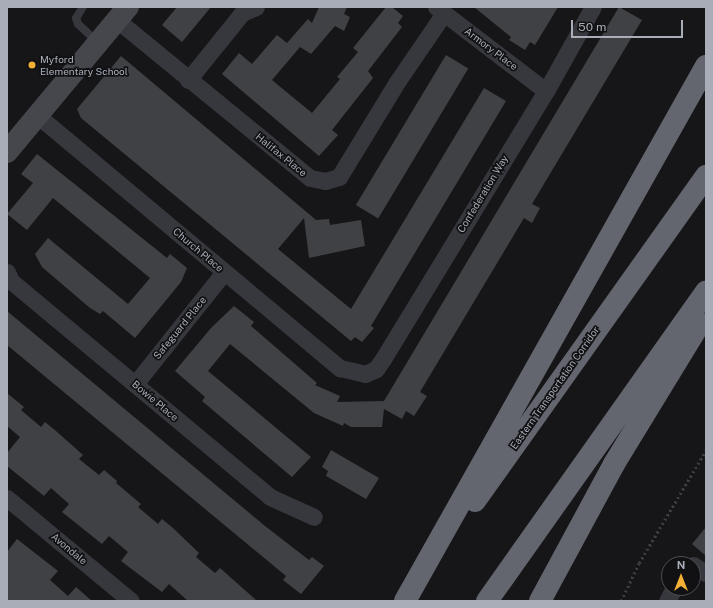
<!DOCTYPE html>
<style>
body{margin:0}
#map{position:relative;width:713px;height:608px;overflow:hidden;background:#161618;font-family:"Public Sans",sans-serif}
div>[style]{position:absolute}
.building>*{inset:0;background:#404145;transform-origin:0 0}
.path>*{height:2.5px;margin-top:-1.25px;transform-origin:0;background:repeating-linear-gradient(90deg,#3d3f44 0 2px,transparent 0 5px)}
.lane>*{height:8px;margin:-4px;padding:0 4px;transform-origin:4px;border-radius:4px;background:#37383d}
.street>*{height:17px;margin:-8.5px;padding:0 8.5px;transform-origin:8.5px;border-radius:8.5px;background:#37383d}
.secondary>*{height:22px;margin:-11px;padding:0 11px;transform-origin:11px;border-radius:11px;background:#45474d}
.highway>*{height:22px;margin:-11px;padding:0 11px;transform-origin:11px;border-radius:11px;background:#63666e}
.dots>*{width:11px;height:11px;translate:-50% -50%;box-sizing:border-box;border:2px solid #111113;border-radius:50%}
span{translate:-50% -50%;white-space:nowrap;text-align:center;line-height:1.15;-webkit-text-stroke:3.5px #111113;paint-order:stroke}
.street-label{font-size:10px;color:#a8adb8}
.poi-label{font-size:10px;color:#a8adb8}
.left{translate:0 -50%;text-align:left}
.frame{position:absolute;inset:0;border:8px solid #a8adb8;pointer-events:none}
.north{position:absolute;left:661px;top:556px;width:40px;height:40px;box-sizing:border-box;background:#111113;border:1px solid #4d4f55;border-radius:50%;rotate:0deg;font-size:11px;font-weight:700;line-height:16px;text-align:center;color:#a8adb8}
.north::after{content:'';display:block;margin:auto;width:14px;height:18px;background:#f2b134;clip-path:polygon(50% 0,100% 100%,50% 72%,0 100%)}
.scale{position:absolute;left:571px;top:20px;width:112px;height:18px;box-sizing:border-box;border:2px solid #a8adb8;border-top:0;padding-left:5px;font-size:12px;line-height:14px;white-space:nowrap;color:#a8adb8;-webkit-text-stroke:3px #111113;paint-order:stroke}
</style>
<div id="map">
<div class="building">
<div style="clip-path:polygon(177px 7px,211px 7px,182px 42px,162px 25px)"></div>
<div style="clip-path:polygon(319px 7px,347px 7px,344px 14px,350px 17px,344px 31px,335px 26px,311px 54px,300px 47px,272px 80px,312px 113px,340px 79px,337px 77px,358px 52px,353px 48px,386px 7px,392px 7px,403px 16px,398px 23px,402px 27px,368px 71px,373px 78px,332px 130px,338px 135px,319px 156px,222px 74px,239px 53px,252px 64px,277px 35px,287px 43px,308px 19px,312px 23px)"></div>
<div style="clip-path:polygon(474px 7px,558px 7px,535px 45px,530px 42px,525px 50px,509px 40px,511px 37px)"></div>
<div style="clip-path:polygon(619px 7px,642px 20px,532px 204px,540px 208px,532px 223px,524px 218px,420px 392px,427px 396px,414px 416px,406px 411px,402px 419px,384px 409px,382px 427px,351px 427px,344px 423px,343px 426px,314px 413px,230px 344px,208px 371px,311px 457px,292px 477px,202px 401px,205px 397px,175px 371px,211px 328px,234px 306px,254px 322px,251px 326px,317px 383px,315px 385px,340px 396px,337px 402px,384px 401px)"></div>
<div style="left:446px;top:55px;width:26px;height:175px;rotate:31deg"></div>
<div style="clip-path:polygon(121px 56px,316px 220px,329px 219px,330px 225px,361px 220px,365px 246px,309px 258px,304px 218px,278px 249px,351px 309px,484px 88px,506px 101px,371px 326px,374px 328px,362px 342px,355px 337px,351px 341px,81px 118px,77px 109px)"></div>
<div style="clip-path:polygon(37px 154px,167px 258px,170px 254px,187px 268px,181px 282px,135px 338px,103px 311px,100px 314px,90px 308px,42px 267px,35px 254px,48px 238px,128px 304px,150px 278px,53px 198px,27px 230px,7px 214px,33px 183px,21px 174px)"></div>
<div style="clip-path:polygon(7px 311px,265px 526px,309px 560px,312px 557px,324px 566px,301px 594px,283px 580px,286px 576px,7px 345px)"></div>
<div style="clip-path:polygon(7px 393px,24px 407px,21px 410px,41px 427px,45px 422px,56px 431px,83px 455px,79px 459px,99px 475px,104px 470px,117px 481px,116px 483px,141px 504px,138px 507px,158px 524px,162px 519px,173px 528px,199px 553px,196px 557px,215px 573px,220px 568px,257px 601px,188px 601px,169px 584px,162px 592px,121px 561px,128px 552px,109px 536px,102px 544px,62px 512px,69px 504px,51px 488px,44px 496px,7px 466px,7px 453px,20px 437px,7px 426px)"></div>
<div style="clip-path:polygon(331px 450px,379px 478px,366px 499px,326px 476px,328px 471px,322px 467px)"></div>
<div style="clip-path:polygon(706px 527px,706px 556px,692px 544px)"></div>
<div style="clip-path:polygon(17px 539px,58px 571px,50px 580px,68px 596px,76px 587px,92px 601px,7px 601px,7px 552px)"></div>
</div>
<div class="path">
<div style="left:621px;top:601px;width:42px;rotate:-64.7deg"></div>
<div style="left:639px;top:563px;width:131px;rotate:-59.3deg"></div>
</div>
<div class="lane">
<div style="left:83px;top:7px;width:13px;rotate:122deg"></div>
<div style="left:76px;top:18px;width:6px;rotate:72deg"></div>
<div style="left:78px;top:24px;width:26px;rotate:43deg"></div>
</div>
<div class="street">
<div style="left:436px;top:7px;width:138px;rotate:37.4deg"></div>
<div style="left:117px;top:20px;width:249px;rotate:39.3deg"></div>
<div style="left:310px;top:178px;width:15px;rotate:11deg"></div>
<div style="left:325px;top:181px;width:15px;rotate:-16deg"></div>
<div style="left:339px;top:177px;width:111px;rotate:-58.6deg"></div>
<div style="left:397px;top:82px;width:83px;rotate:-55.7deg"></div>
<div style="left:188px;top:80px;width:86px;rotate:-51.1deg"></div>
<div style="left:242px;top:13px;width:15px;rotate:-23deg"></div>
<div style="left:37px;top:115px;width:395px;rotate:39.9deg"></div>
<div style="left:340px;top:368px;width:26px;rotate:13deg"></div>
<div style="left:365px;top:374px;width:12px;rotate:-24deg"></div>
<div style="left:376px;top:369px;width:12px;rotate:-55deg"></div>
<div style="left:383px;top:359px;width:314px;rotate:-58.7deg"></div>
<div style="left:546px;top:91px;width:96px;rotate:-60.8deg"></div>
<div style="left:7px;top:272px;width:10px;rotate:66deg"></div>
<div style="left:11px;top:281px;width:337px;rotate:39.8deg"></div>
<div style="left:270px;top:497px;width:48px;rotate:24.4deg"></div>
<div style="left:135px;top:384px;width:143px;rotate:-51.5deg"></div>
<div style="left:7px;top:498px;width:161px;rotate:39.7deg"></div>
<div style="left:693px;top:565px;width:15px;rotate:32deg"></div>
<div style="left:667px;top:601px;width:15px;rotate:-62deg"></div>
</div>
<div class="secondary">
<div style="left:7px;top:152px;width:189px;rotate:-50.2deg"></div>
</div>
<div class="highway">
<div style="left:475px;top:501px;width:399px;rotate:-54.6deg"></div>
<div style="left:405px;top:601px;width:614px;rotate:-60.64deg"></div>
<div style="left:487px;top:601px;width:379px;rotate:-54.7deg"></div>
<div style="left:540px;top:601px;width:156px;rotate:-61.6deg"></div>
<div style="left:614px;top:464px;width:165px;rotate:-58.6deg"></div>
</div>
<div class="dots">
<div style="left:32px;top:65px;background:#f2b134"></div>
</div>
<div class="street-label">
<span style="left:491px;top:49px;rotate:37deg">Armory Place</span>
<span style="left:281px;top:155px;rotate:39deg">Halifax Place</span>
<span style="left:483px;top:194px;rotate:-59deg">Confederation Way</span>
<span style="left:198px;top:250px;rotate:40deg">Church Place</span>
<span style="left:180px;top:328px;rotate:-51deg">Safeguard Place</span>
<span style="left:555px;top:388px;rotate:-55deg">Eastern Transportation Corridor</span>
<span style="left:155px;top:401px;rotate:40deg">Bowie Place</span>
<span style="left:69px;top:549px;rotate:40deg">Avondale</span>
</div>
<div class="poi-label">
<span class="left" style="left:40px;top:65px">Myford<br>Elementary School</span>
</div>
<div class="frame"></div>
<div class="north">N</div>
<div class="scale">50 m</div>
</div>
